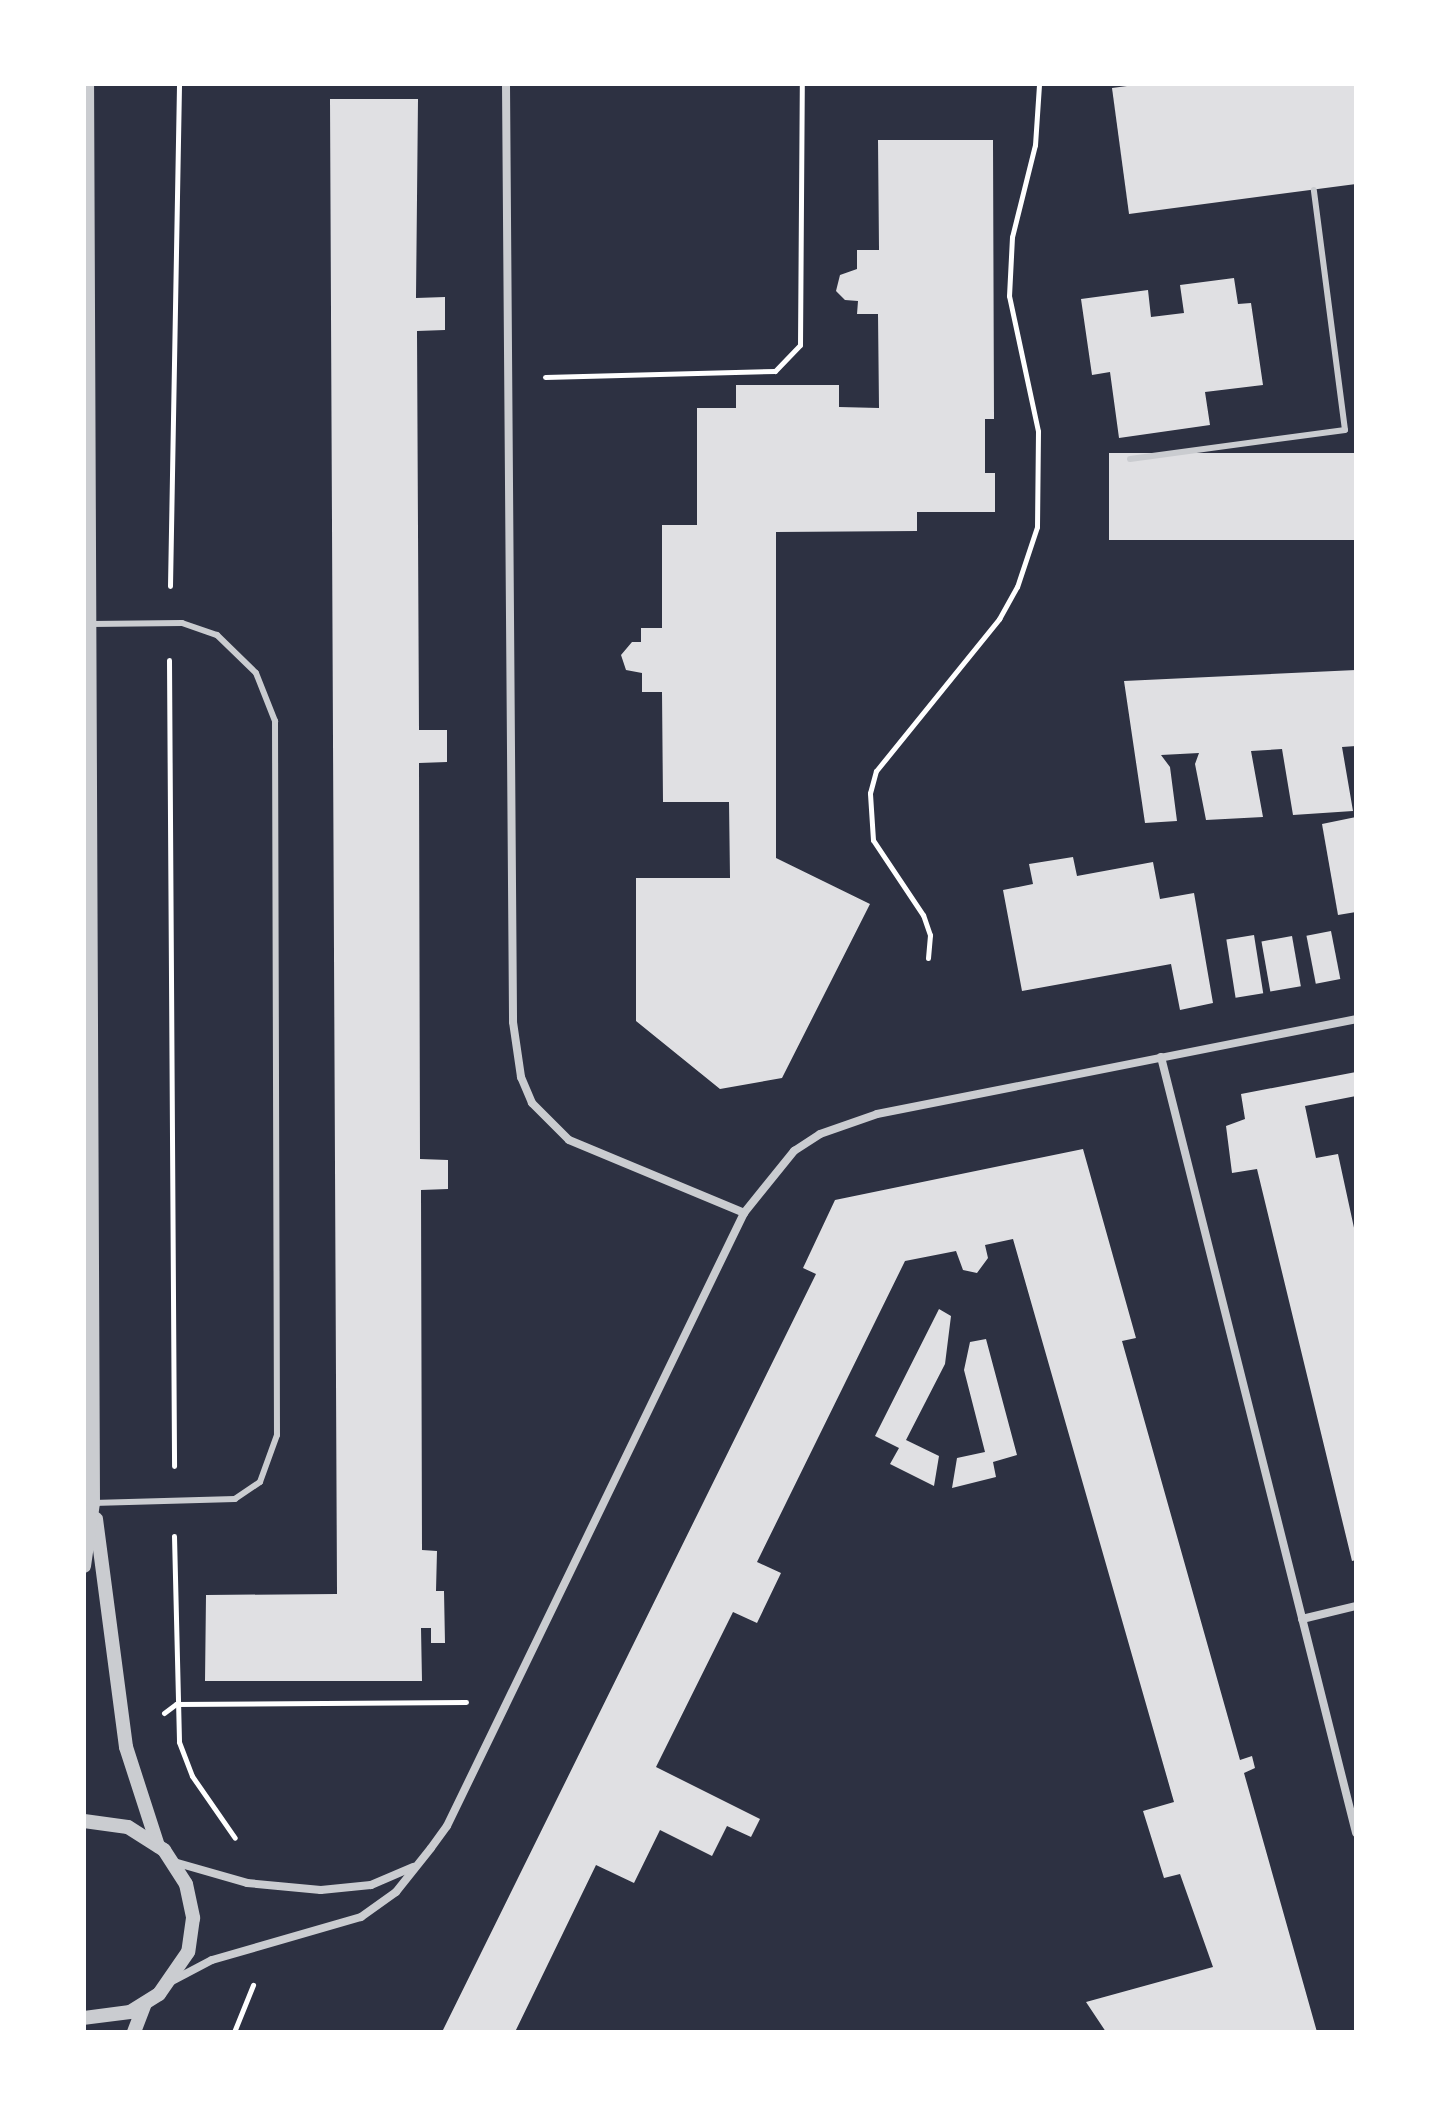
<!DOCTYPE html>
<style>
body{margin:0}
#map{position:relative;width:1440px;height:2116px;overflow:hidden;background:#2d3142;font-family:Ubuntu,sans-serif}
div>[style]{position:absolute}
.building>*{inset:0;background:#e0e0e3;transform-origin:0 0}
.path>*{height:5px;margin:-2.5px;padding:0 2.5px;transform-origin:2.5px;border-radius:2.5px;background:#fff}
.service>*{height:6px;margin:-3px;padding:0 3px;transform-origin:3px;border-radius:3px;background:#caccd0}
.minor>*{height:8px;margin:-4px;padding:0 4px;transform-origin:4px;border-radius:4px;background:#caccd0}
.tertiary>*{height:14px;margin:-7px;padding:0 7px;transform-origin:7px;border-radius:7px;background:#caccd0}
span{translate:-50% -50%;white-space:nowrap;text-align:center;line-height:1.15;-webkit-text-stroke:6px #fff;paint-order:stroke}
.frame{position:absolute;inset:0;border:86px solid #fff;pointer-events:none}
</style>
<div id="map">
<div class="building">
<div style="clip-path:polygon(1142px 84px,1356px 84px,1356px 184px,1129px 214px,1112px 88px)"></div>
<div style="clip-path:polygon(330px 99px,418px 99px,416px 298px,445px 297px,445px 330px,417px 331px,419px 730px,447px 730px,447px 762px,419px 763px,420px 1159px,448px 1160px,448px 1189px,421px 1190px,422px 1550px,437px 1551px,436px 1591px,444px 1591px,445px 1643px,431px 1643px,431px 1628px,421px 1628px,422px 1681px,205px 1681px,206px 1595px,337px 1594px)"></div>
<div style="clip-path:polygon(878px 140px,993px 140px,994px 419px,985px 419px,985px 473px,995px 473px,995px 512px,917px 512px,917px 531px,776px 532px,776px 858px,870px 904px,782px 1078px,720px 1089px,636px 1021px,636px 878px,730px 878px,729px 802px,663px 802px,662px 692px,642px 692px,642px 673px,626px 670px,621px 655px,632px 642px,641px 642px,641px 628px,662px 628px,662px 525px,697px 525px,697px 408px,736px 408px,736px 385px,839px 385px,839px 407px,879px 408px,878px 314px,857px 314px,858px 301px,845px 300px,836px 291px,840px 275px,857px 269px,857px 250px,879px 250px)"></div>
<div style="clip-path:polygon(1234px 278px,1238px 304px,1251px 303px,1263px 385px,1205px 392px,1210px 425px,1119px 438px,1110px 372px,1092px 375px,1081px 299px,1148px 290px,1151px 317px,1184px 313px,1180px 285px)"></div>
<div style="left:1356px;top:453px;width:87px;height:247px;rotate:90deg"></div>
<div style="clip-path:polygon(1356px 670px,1356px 746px,1342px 747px,1353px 811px,1293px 815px,1282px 749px,1251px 751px,1263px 817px,1206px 820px,1195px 764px,1199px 753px,1161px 755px,1170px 767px,1177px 821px,1145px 823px,1124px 681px)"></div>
<div style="clip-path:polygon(1356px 817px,1356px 912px,1338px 915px,1322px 824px)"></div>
<div style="clip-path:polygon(1073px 857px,1077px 876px,1153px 862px,1160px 899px,1194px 893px,1213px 1003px,1180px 1010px,1171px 964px,1022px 991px,1003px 890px,1033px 884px,1029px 864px)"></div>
<div style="left:1331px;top:931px;width:49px;height:25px;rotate:79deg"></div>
<div style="left:1254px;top:935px;width:59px;height:28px;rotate:81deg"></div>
<div style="left:1292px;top:936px;width:51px;height:31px;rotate:80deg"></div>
<div style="clip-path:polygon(1356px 1072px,1356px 1096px,1305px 1106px,1316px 1158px,1338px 1154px,1356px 1237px,1356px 1560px,1352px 1561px,1257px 1169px,1232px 1173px,1226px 1126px,1245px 1119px,1241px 1094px)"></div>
<div style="clip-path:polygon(1083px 1149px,1136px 1338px,1122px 1341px,1240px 1760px,1252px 1756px,1255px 1768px,1244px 1773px,1317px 2032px,1106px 2032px,1086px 2002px,1213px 1967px,1180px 1874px,1164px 1878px,1143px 1811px,1174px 1802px,1013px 1239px,985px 1245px,988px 1258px,977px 1273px,963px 1270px,956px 1251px,905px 1261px,757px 1562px,781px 1573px,757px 1623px,733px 1612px,656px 1767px,760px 1819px,751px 1837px,727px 1826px,712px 1856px,660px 1830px,634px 1883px,596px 1865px,515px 2032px,442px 2032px,816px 1274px,803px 1268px,835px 1200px)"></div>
<div style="clip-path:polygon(939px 1309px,951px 1316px,945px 1364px,906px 1440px,939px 1456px,934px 1486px,890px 1464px,899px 1448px,875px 1436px)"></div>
<div style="clip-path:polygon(986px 1339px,1017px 1455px,993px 1462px,996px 1477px,952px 1488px,957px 1458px,985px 1452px,964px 1370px,970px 1342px)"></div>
</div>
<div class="path">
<div style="left:545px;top:377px;width:230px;rotate:-1.5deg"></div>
<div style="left:775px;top:371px;width:36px;rotate:-46deg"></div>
<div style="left:800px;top:345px;width:261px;rotate:-89.6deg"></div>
<div style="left:170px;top:586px;width:502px;rotate:-88.97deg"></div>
<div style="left:169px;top:660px;width:806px;rotate:89.64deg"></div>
<div style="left:928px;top:958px;width:23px;rotate:-85deg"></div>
<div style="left:930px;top:935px;width:21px;rotate:-109deg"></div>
<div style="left:923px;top:915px;width:90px;rotate:-123.7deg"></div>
<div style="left:873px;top:840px;width:47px;rotate:-93.7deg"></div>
<div style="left:870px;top:793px;width:23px;rotate:-75deg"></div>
<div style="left:876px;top:771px;width:196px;rotate:-51deg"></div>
<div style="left:999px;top:619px;width:37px;rotate:-61deg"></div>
<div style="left:1017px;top:587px;width:63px;rotate:-71.6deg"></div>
<div style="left:1037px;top:527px;width:96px;rotate:-89.4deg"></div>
<div style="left:1038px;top:431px;width:138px;rotate:-102.1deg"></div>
<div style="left:1009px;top:296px;width:59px;rotate:-87.1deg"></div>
<div style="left:1012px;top:237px;width:95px;rotate:-76deg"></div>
<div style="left:1035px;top:145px;width:61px;rotate:-86.2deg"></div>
<div style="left:174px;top:1536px;width:206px;rotate:88.6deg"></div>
<div style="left:179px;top:1742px;width:36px;rotate:69deg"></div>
<div style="left:192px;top:1776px;width:75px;rotate:55.3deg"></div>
<div style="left:164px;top:1713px;width:15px;rotate:-37deg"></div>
<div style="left:176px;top:1704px;width:290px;rotate:-0.4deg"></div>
<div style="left:234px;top:2032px;width:51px;rotate:-68deg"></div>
</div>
<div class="service">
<div style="left:1130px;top:459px;width:217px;rotate:-7.7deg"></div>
<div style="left:1345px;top:430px;width:242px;rotate:-97.4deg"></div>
<div style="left:91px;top:624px;width:91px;rotate:-0.6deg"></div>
<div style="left:182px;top:623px;width:37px;rotate:19deg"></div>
<div style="left:217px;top:635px;width:54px;rotate:44.3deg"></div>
<div style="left:256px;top:673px;width:52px;rotate:68.4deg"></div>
<div style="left:275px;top:721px;width:714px;rotate:89.84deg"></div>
<div style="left:277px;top:1435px;width:50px;rotate:109.9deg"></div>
<div style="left:260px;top:1482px;width:30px;rotate:146deg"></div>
<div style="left:235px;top:1499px;width:142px;rotate:178.4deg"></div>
</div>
<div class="minor">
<div style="left:506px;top:84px;width:938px;rotate:89.57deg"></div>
<div style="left:513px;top:1022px;width:56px;rotate:81.7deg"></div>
<div style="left:521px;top:1077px;width:28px;rotate:67deg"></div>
<div style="left:532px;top:1103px;width:52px;rotate:45deg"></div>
<div style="left:569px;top:1140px;width:190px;rotate:22.6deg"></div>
<div style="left:1161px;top:1057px;width:800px;rotate:75.89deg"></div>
<div style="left:1302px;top:1619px;width:56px;rotate:-13.5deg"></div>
<div style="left:174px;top:1862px;width:76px;rotate:16deg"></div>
<div style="left:247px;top:1883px;width:74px;rotate:5.4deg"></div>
<div style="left:321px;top:1890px;width:50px;rotate:-5.7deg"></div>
<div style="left:371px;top:1885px;width:46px;rotate:-23.2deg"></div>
<div style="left:172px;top:1981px;width:45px;rotate:-27.7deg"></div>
<div style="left:212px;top:1960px;width:155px;rotate:-16.1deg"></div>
<div style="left:361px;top:1917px;width:43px;rotate:-35.5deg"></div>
<div style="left:396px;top:1892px;width:56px;rotate:-51.5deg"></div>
<div style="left:431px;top:1848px;width:27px;rotate:-54deg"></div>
<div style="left:447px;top:1826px;width:681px;rotate:-64.15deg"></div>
<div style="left:744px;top:1213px;width:80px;rotate:-51.1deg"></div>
<div style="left:794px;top:1151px;width:31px;rotate:-33deg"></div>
<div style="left:820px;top:1134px;width:60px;rotate:-19.3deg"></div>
<div style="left:877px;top:1114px;width:488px;rotate:-11.2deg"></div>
</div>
<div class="tertiary">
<div style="left:96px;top:1519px;width:230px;rotate:82.5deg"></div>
<div style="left:126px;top:1747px;width:104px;rotate:72.1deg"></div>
<div style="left:84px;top:1566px;width:64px;rotate:-81.9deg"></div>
<div style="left:93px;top:1503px;width:1419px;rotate:-90.24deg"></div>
<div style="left:84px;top:1821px;width:44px;rotate:7.8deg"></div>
<div style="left:128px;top:1827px;width:43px;rotate:32.6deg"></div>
<div style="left:164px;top:1850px;width:40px;rotate:57.1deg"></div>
<div style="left:186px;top:1884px;width:35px;rotate:78deg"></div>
<div style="left:193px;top:1918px;width:34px;rotate:98deg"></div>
<div style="left:188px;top:1952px;width:51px;rotate:124.6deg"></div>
<div style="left:159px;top:1994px;width:34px;rotate:148deg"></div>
<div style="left:130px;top:2012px;width:46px;rotate:172.6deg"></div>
<div style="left:134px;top:2032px;width:30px;rotate:-69deg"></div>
</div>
<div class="frame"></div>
</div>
